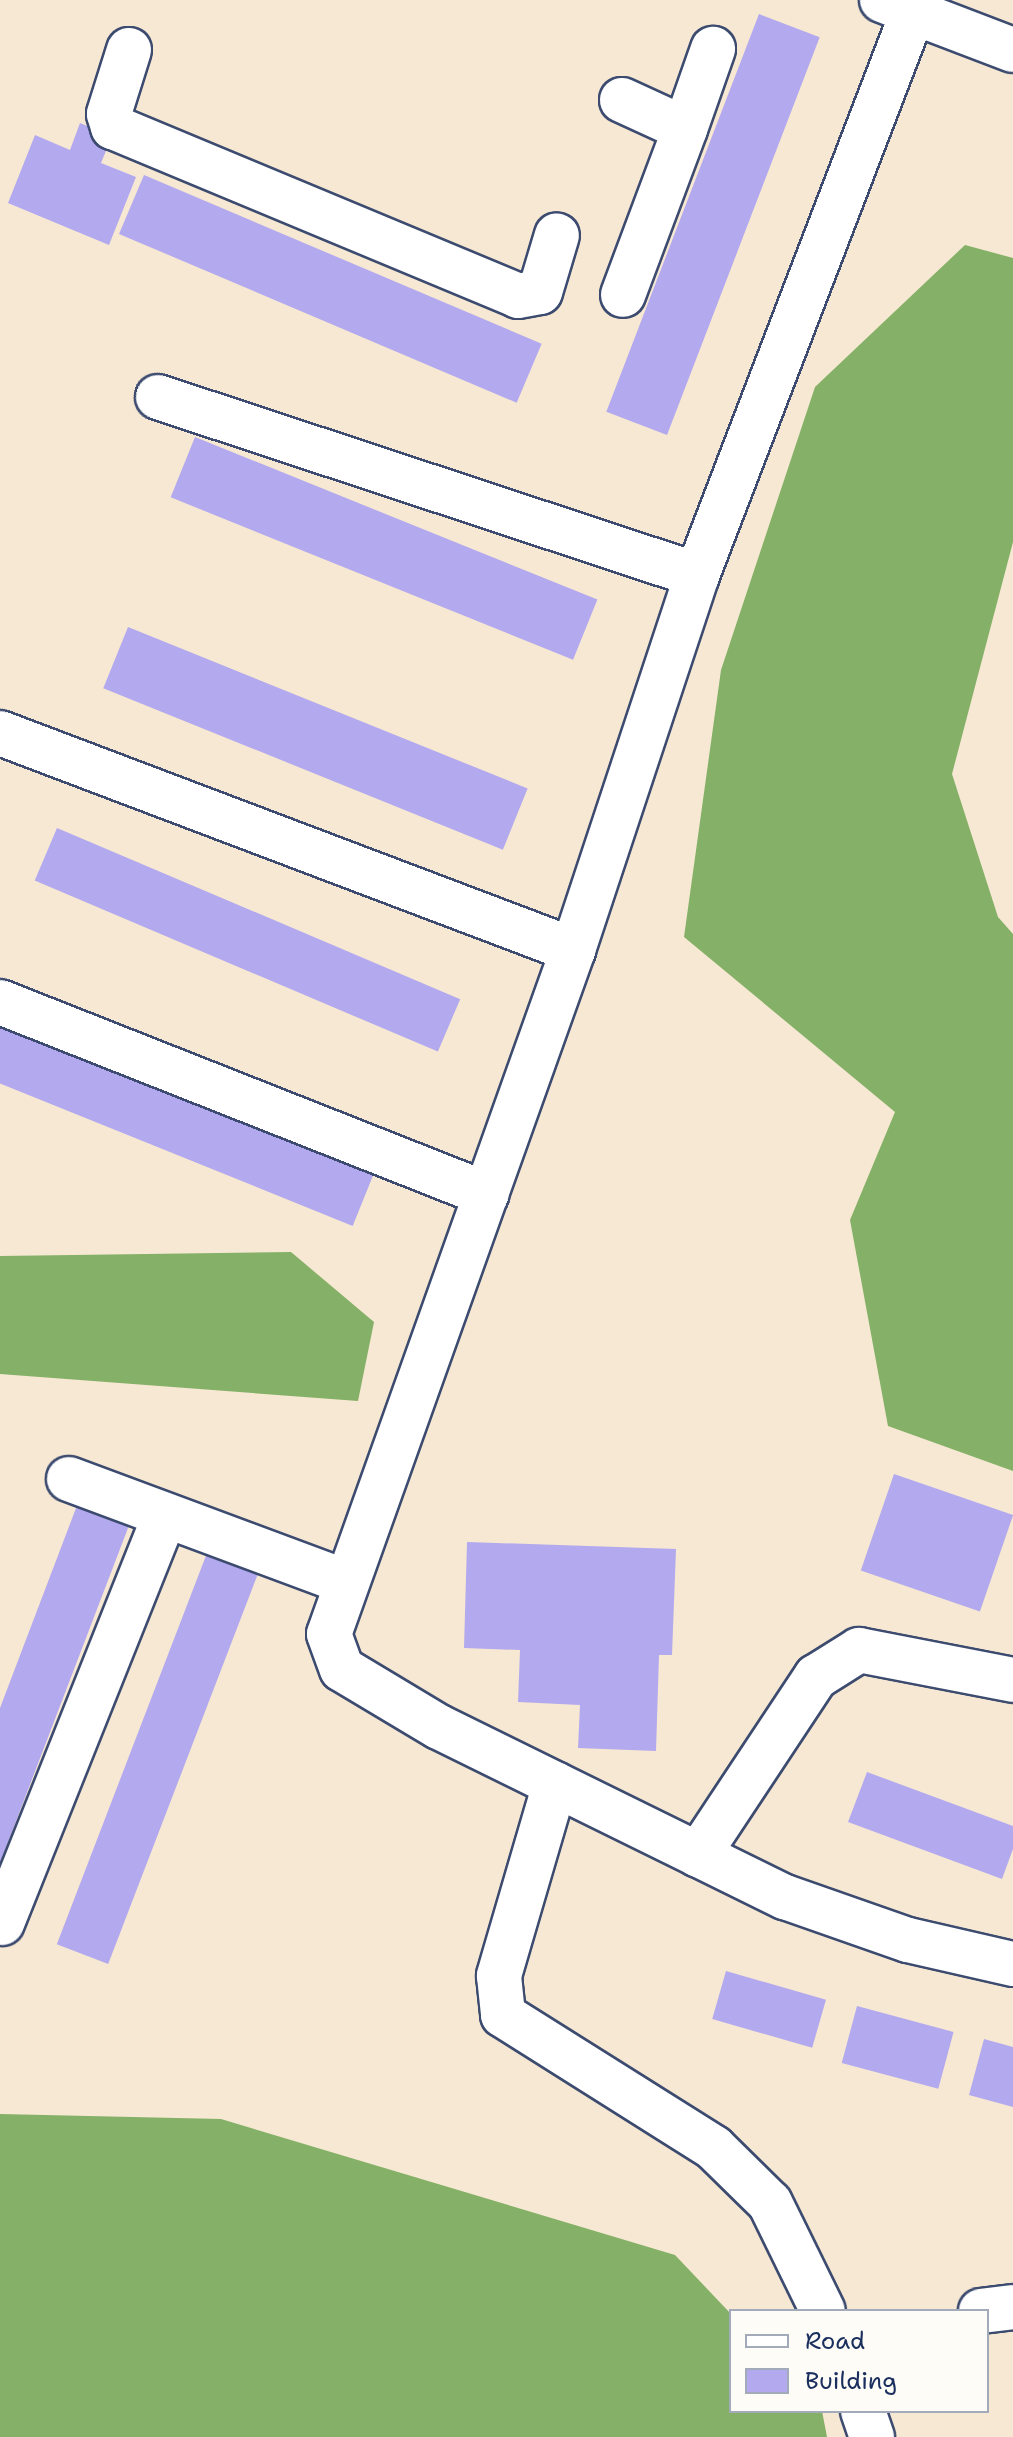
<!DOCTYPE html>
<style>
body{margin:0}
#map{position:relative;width:1013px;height:2437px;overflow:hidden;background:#f6e8d2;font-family:"Shantell Sans",sans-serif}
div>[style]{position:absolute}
.forest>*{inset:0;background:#84b067}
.building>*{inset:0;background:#b3a9ef;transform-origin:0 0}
.roads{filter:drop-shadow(2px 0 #3c4b6f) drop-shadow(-2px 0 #3c4b6f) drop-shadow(0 2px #3c4b6f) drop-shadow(0 -2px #3c4b6f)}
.minor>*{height:44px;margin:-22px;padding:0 22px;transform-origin:22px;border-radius:22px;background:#fff}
span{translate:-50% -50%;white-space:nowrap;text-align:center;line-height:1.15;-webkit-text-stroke:6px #fdfcf7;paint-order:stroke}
.legend{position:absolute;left:729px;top:2309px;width:260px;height:104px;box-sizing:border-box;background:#fdfcf7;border:2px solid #a3aaba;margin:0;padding:10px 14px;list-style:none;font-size:24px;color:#1b2f5e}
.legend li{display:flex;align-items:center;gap:16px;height:40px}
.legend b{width:40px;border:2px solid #a3aaba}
</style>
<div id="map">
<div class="forest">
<div style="clip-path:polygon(965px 245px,1013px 258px,1013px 542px,952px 774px,998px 917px,1013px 934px,1013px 1471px,888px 1426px,850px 1220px,895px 1112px,684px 937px,721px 670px,815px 387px)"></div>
<div style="clip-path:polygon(291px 1252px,374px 1322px,358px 1401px,0 1374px,0 1256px)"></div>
<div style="clip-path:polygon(0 2114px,221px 2119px,675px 2255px,731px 2314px,731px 2411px,822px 2411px,827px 2437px,0 2437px)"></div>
</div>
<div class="building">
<div style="left:759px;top:14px;width:65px;height:426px;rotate:21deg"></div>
<div style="clip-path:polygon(80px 123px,112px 136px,101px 163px,136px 177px,109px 245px,8px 203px,35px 135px,70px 150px)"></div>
<div style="left:144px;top:175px;width:432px;height:64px;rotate:23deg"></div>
<div style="left:195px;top:437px;width:434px;height:65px;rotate:22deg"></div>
<div style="left:128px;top:627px;width:431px;height:66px;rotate:22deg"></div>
<div style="left:57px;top:828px;width:438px;height:57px;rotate:23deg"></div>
<div style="left:0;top:1023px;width:403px;height:56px;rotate:22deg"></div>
<div style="left:894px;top:1474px;width:126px;height:102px;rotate:19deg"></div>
<div style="clip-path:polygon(81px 1495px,133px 1515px,0 1863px,0 1708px)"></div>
<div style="left:212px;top:1540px;width:55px;height:433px;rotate:21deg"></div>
<div style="clip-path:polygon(467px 1542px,676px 1549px,672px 1655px,659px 1655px,656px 1751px,578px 1748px,580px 1705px,518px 1702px,520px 1650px,464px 1648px)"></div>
<div style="clip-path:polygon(867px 1772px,1013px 1826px,1013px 1849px,1002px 1879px,848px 1822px)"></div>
<div style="left:726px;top:1971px;width:104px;height:50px;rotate:16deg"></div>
<div style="left:857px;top:2006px;width:100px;height:59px;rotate:15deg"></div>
<div style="clip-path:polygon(984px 2039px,1013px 2047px,1013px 2107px,969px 2095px)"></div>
</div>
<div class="roads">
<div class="minor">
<div style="left:882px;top:0;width:140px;rotate:20.9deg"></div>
<div style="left:913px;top:12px;width:603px;rotate:110.99deg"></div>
<div style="left:697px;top:575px;width:395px;rotate:108.3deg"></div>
<div style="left:573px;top:950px;width:726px;rotate:109.63deg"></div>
<div style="left:329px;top:1634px;width:37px;rotate:70deg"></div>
<div style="left:342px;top:1669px;width:113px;rotate:30.9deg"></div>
<div style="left:439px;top:1727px;width:386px;rotate:26.2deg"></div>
<div style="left:785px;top:1897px;width:130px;rotate:19.3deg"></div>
<div style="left:908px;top:1940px;width:108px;rotate:12.9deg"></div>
<div style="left:129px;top:50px;width:67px;rotate:107.4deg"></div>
<div style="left:109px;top:114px;width:14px;rotate:73deg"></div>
<div style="left:113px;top:127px;width:439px;rotate:22.6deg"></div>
<div style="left:518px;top:296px;width:22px;rotate:-10deg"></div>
<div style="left:540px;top:292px;width:59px;rotate:-73.4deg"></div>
<div style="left:622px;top:100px;width:69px;rotate:24.7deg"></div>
<div style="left:685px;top:129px;width:177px;rotate:110.5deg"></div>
<div style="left:685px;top:129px;width:85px;rotate:-70.7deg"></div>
<div style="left:158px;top:397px;width:568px;rotate:18.28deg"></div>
<div style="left:0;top:733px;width:613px;rotate:20.74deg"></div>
<div style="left:0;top:1002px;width:523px;rotate:21.56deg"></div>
<div style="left:69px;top:1479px;width:296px;rotate:20.4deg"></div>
<div style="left:555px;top:1784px;width:200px;rotate:106.3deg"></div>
<div style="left:499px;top:1976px;width:39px;rotate:84deg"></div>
<div style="left:503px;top:2015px;width:249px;rotate:32.2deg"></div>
<div style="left:714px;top:2148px;width:78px;rotate:44.5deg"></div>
<div style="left:770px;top:2203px;width:120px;rotate:63.9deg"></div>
<div style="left:698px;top:1855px;width:214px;rotate:-56.5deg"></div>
<div style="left:816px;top:1677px;width:51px;rotate:-32.1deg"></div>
<div style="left:859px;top:1650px;width:157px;rotate:11deg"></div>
<div style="left:2px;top:1923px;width:438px;rotate:-68.2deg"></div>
<div style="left:981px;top:2311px;width:32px;rotate:-7deg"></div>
<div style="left:863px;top:2411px;width:28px;rotate:71deg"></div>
</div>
</div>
<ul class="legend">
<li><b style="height:10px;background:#fff"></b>Road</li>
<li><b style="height:22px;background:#b3a9ef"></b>Building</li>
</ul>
</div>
